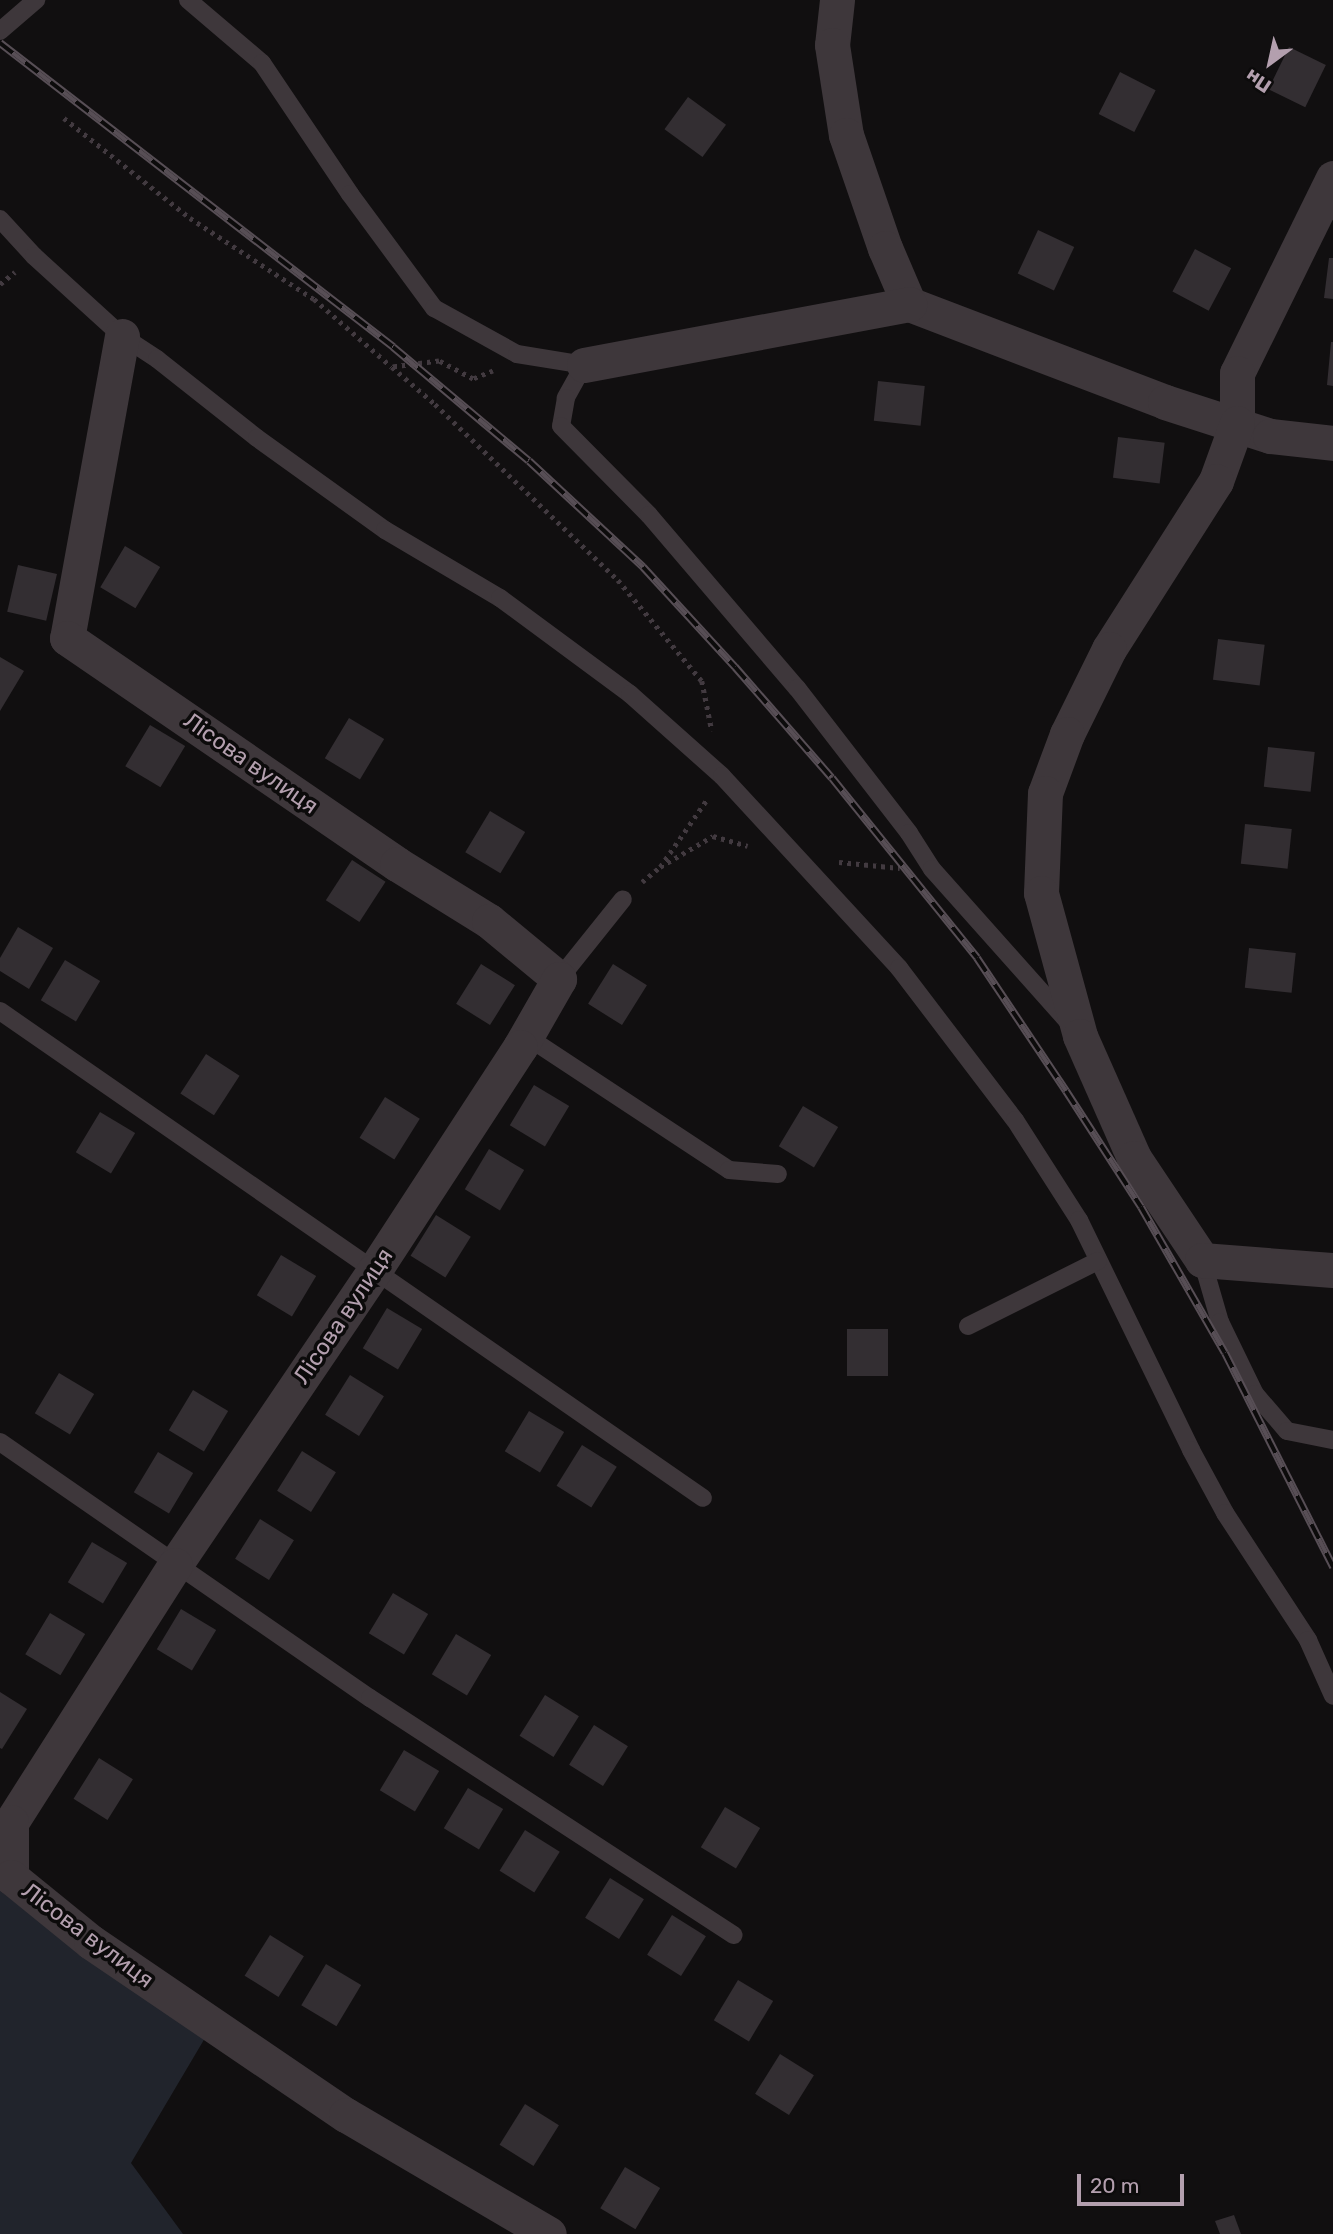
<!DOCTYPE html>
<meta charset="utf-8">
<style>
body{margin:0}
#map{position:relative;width:1333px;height:2234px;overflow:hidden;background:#110f10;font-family:Rubik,sans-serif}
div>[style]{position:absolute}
.green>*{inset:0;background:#21242c}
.building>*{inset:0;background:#332e32;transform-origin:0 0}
.path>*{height:4.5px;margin-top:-2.25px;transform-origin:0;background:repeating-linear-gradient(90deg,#423a40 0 3.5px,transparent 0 8.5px)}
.lane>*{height:18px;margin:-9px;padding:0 9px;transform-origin:9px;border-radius:9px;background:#3e373b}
.street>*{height:35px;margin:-17.5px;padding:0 17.5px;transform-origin:17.5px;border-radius:17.5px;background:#3e373b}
.rail>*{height:8px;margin-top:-4px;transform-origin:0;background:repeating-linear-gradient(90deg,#0c0b0b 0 16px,#574e55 0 32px);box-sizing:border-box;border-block:2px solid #574e55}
span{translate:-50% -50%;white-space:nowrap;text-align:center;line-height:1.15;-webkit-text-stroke:7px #0c0b0b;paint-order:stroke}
.street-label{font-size:23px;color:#b39fae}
.north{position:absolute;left:1235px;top:28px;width:70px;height:70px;-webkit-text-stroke:5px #0c0b0b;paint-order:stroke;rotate:213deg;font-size:19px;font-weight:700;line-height:28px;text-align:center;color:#b39fae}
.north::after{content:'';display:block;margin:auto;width:24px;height:32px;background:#b39fae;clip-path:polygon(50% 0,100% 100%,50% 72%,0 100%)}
.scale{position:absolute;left:1077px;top:2174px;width:107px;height:32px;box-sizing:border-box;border:4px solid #b39fae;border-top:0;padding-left:9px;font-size:21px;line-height:24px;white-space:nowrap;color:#b39fae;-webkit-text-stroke:5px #0c0b0b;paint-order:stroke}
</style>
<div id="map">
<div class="green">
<div style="clip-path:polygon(0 1868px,205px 2038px,131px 2163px,183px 2234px,0 2234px)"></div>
</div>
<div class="building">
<div style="left:1289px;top:47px;width:41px;height:47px;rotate:26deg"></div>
<div style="left:1120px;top:72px;width:40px;height:47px;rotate:27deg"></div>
<div style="left:688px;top:97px;width:47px;height:40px;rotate:36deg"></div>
<div style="left:1038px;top:230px;width:40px;height:48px;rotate:25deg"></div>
<div style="left:1195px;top:249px;width:41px;height:48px;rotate:28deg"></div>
<div style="clip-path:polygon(1329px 258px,1333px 258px,1333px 299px,1324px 298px)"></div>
<div style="clip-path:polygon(1331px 342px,1333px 342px,1333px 386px,1327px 385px)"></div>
<div style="left:878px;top:381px;width:47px;height:40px;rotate:6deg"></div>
<div style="left:1118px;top:437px;width:47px;height:41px;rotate:7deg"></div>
<div style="left:125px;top:546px;width:41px;height:48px;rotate:31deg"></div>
<div style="left:18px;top:565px;width:40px;height:48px;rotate:13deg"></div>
<div style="left:1218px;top:639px;width:47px;height:41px;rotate:7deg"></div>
<div style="clip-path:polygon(0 657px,24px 671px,0 711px)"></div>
<div style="left:349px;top:718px;width:41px;height:47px;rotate:31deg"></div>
<div style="left:150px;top:725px;width:41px;height:48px;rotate:31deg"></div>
<div style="left:1268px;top:747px;width:47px;height:40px;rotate:6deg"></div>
<div style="left:490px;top:811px;width:41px;height:48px;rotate:31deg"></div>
<div style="left:1245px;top:824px;width:47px;height:40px;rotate:6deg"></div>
<div style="left:352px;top:860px;width:40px;height:48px;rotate:33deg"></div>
<div style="clip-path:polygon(18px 927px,53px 948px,29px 989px,0 971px,0 958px)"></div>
<div style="left:1249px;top:948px;width:47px;height:40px;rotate:6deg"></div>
<div style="left:65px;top:960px;width:41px;height:47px;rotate:31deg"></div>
<div style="left:481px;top:964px;width:40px;height:47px;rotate:32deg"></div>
<div style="left:613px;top:964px;width:40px;height:47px;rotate:32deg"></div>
<div style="left:206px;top:1054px;width:40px;height:47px;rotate:33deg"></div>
<div style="left:534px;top:1085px;width:41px;height:47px;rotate:31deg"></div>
<div style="left:385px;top:1097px;width:41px;height:48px;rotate:32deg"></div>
<div style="left:803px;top:1106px;width:41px;height:47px;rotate:31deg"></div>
<div style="left:100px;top:1112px;width:41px;height:47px;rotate:31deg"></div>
<div style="left:489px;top:1149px;width:41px;height:47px;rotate:31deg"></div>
<div style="left:436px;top:1215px;width:41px;height:48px;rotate:32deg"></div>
<div style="left:281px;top:1255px;width:41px;height:47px;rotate:31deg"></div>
<div style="left:387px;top:1308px;width:41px;height:47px;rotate:31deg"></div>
<div style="left:847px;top:1329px;width:41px;height:47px"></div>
<div style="left:59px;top:1373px;width:41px;height:47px;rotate:31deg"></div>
<div style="left:350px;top:1375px;width:40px;height:47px;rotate:32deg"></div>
<div style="left:193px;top:1390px;width:41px;height:47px;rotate:31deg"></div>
<div style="left:529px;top:1411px;width:41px;height:47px;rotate:31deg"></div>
<div style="left:582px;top:1445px;width:41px;height:48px;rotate:32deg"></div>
<div style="left:302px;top:1451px;width:40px;height:47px;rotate:32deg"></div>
<div style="left:158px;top:1452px;width:41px;height:47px;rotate:31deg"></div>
<div style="left:260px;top:1519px;width:40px;height:47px;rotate:32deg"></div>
<div style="left:92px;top:1542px;width:41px;height:47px;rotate:31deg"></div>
<div style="left:393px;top:1593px;width:41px;height:47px;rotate:31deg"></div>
<div style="left:181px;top:1609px;width:41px;height:47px;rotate:31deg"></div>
<div style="left:50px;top:1613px;width:41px;height:48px;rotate:31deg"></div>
<div style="left:456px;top:1634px;width:41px;height:47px;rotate:31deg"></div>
<div style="clip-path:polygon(0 1692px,27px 1709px,2px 1749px,0 1748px)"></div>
<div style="left:545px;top:1695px;width:40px;height:48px;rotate:32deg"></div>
<div style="left:594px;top:1725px;width:40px;height:47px;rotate:32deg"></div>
<div style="left:404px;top:1750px;width:41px;height:47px;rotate:31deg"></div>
<div style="left:99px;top:1758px;width:40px;height:48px;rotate:32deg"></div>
<div style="left:468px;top:1788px;width:41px;height:47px;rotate:31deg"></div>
<div style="left:725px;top:1807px;width:41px;height:47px;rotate:31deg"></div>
<div style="left:525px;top:1830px;width:41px;height:48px;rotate:32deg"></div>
<div style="left:610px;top:1878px;width:40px;height:47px;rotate:32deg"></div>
<div style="left:672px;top:1915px;width:40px;height:47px;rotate:32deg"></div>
<div style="left:270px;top:1935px;width:40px;height:48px;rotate:32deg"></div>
<div style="left:326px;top:1964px;width:41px;height:48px;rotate:31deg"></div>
<div style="left:738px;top:1980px;width:41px;height:47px;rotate:31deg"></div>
<div style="left:780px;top:2054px;width:40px;height:47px;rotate:32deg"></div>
<div style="left:525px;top:2104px;width:40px;height:48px;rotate:32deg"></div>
<div style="left:625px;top:2167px;width:41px;height:48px;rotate:31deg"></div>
<div style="clip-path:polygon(1234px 2215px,1241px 2234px,1220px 2234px,1215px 2221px)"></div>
</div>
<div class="path">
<div style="left:64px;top:118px;width:161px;rotate:38.4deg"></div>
<div style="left:190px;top:218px;width:148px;rotate:33.2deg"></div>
<div style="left:314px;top:299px;width:103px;rotate:41.1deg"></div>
<div style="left:0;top:284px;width:19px;rotate:-39deg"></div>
<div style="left:493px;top:371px;width:22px;rotate:158deg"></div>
<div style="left:473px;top:379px;width:38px;rotate:-152deg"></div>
<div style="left:439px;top:361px;width:47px;rotate:172.7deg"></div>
<div style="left:392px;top:367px;width:57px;rotate:40.7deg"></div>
<div style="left:435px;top:404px;width:254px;rotate:43.9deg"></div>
<div style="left:618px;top:580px;width:131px;rotate:50.3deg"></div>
<div style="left:702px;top:681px;width:51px;rotate:78.7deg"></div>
<div style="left:839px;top:862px;width:61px;rotate:5.6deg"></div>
<div style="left:660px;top:867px;width:84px;rotate:-55.2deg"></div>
<div style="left:642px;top:882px;width:23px;rotate:-40deg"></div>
<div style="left:660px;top:867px;width:61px;rotate:-30.3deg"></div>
<div style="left:713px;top:836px;width:36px;rotate:16deg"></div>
</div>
<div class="lane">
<div style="left:188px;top:0;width:97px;rotate:40.4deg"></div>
<div style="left:262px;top:63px;width:158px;rotate:56.1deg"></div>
<div style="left:350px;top:194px;width:142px;rotate:53.6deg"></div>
<div style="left:434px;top:308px;width:95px;rotate:29deg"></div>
<div style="left:517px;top:354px;width:68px;rotate:9.3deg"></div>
<div style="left:584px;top:365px;width:38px;rotate:119deg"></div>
<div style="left:566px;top:398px;width:28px;rotate:100deg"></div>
<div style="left:561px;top:426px;width:125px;rotate:45.3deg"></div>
<div style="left:649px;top:515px;width:228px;rotate:49.5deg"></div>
<div style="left:797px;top:688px;width:183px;rotate:52.3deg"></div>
<div style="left:909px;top:833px;width:43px;rotate:57.4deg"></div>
<div style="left:932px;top:869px;width:206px;rotate:48.3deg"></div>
<div style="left:0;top:31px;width:48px;rotate:-40.7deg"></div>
<div style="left:0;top:219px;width:50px;rotate:47.4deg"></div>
<div style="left:34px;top:256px;width:119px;rotate:42.3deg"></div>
<div style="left:122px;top:336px;width:42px;rotate:33.3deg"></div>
<div style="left:157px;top:359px;width:127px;rotate:38.3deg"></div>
<div style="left:257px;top:438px;width:158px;rotate:35.7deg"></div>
<div style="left:385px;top:530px;width:134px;rotate:30.6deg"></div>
<div style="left:500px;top:598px;width:162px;rotate:36.4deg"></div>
<div style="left:630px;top:694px;width:123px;rotate:41.7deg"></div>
<div style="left:722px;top:776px;width:261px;rotate:47.3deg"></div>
<div style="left:899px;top:968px;width:191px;rotate:52.7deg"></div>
<div style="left:1015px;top:1120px;width:119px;rotate:57.4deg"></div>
<div style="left:1079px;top:1220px;width:256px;rotate:64deg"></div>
<div style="left:1191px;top:1450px;width:72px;rotate:61.6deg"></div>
<div style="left:1225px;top:1513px;width:152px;rotate:56.8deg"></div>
<div style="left:1308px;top:1640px;width:61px;rotate:65.9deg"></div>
<div style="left:559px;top:979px;width:102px;rotate:-51.3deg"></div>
<div style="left:0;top:1011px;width:855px;rotate:34.71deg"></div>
<div style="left:526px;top:1036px;width:243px;rotate:33.4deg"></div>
<div style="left:729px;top:1170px;width:49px;rotate:4.7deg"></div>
<div style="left:1202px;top:1260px;width:65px;rotate:73.8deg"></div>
<div style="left:1220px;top:1322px;width:80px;rotate:64.1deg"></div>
<div style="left:1255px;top:1394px;width:49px;rotate:49.1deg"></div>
<div style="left:1287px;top:1431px;width:47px;rotate:11.1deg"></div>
<div style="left:968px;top:1326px;width:145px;rotate:-26.6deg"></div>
<div style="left:0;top:1442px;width:450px;rotate:34.7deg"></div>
<div style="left:370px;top:1698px;width:434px;rotate:33.1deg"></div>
</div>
<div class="street">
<div style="left:837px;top:0;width:45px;rotate:96.3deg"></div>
<div style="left:832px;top:45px;width:91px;rotate:81.2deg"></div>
<div style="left:846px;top:135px;width:120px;rotate:71deg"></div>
<div style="left:885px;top:248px;width:61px;rotate:66.8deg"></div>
<div style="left:909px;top:304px;width:274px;rotate:20.9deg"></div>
<div style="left:1165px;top:402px;width:110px;rotate:17.9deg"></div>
<div style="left:1270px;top:436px;width:63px;rotate:6.3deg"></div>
<div style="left:1333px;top:178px;width:217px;rotate:116.2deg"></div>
<div style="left:1237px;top:373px;width:50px;rotate:90deg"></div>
<div style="left:1237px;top:423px;width:62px;rotate:109.9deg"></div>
<div style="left:1216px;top:481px;width:199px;rotate:122.5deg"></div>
<div style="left:1109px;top:649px;width:95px;rotate:116.3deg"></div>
<div style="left:1067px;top:734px;width:63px;rotate:110.4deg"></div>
<div style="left:1045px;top:793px;width:100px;rotate:92.3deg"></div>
<div style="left:1041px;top:893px;width:148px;rotate:74.7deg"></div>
<div style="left:1080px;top:1036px;width:133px;rotate:66.1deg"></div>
<div style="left:1134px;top:1158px;width:123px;rotate:56.3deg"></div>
<div style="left:1202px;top:1260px;width:131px;rotate:4.4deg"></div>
<div style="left:122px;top:336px;width:307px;rotate:100.3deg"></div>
<div style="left:67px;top:638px;width:400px;rotate:34.4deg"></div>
<div style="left:397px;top:864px;width:108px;rotate:31.8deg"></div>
<div style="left:489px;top:921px;width:91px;rotate:39.6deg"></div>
<div style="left:559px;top:979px;width:78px;rotate:119.8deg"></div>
<div style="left:520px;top:1047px;width:267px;rotate:123.1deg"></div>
<div style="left:374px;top:1271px;width:355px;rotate:124.1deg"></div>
<div style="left:175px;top:1565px;width:305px;rotate:122.5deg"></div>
<div style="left:11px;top:1822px;width:55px;rotate:90deg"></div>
<div style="left:11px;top:1877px;width:103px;rotate:39.1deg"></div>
<div style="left:91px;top:1942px;width:308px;rotate:34.2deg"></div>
<div style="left:346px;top:2115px;width:235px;rotate:30.4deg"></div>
<div style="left:584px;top:365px;width:331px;rotate:-10.6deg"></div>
</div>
<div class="rail">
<div style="left:0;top:43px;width:497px;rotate:37.7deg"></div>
<div style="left:393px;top:347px;width:177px;rotate:40deg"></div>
<div style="left:529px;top:461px;width:156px;rotate:42.9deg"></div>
<div style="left:643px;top:567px;width:136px;rotate:47.4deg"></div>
<div style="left:735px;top:667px;width:147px;rotate:48.9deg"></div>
<div style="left:832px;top:778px;width:231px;rotate:51.1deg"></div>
<div style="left:977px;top:958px;width:160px;rotate:56.2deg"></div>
<div style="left:1066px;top:1091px;width:138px;rotate:57.1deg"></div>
<div style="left:1141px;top:1207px;width:168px;rotate:60.1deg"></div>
<div style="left:1225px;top:1353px;width:240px;rotate:63.2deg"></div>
</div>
<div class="street-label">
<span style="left:251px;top:763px;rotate:35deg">Лісова вулиця</span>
<span style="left:343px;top:1316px;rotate:-56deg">Лісова вулиця</span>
<span style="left:88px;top:1935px;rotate:37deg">Лісова вулиця</span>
</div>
<div class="north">Пн</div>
<div class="scale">20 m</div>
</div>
